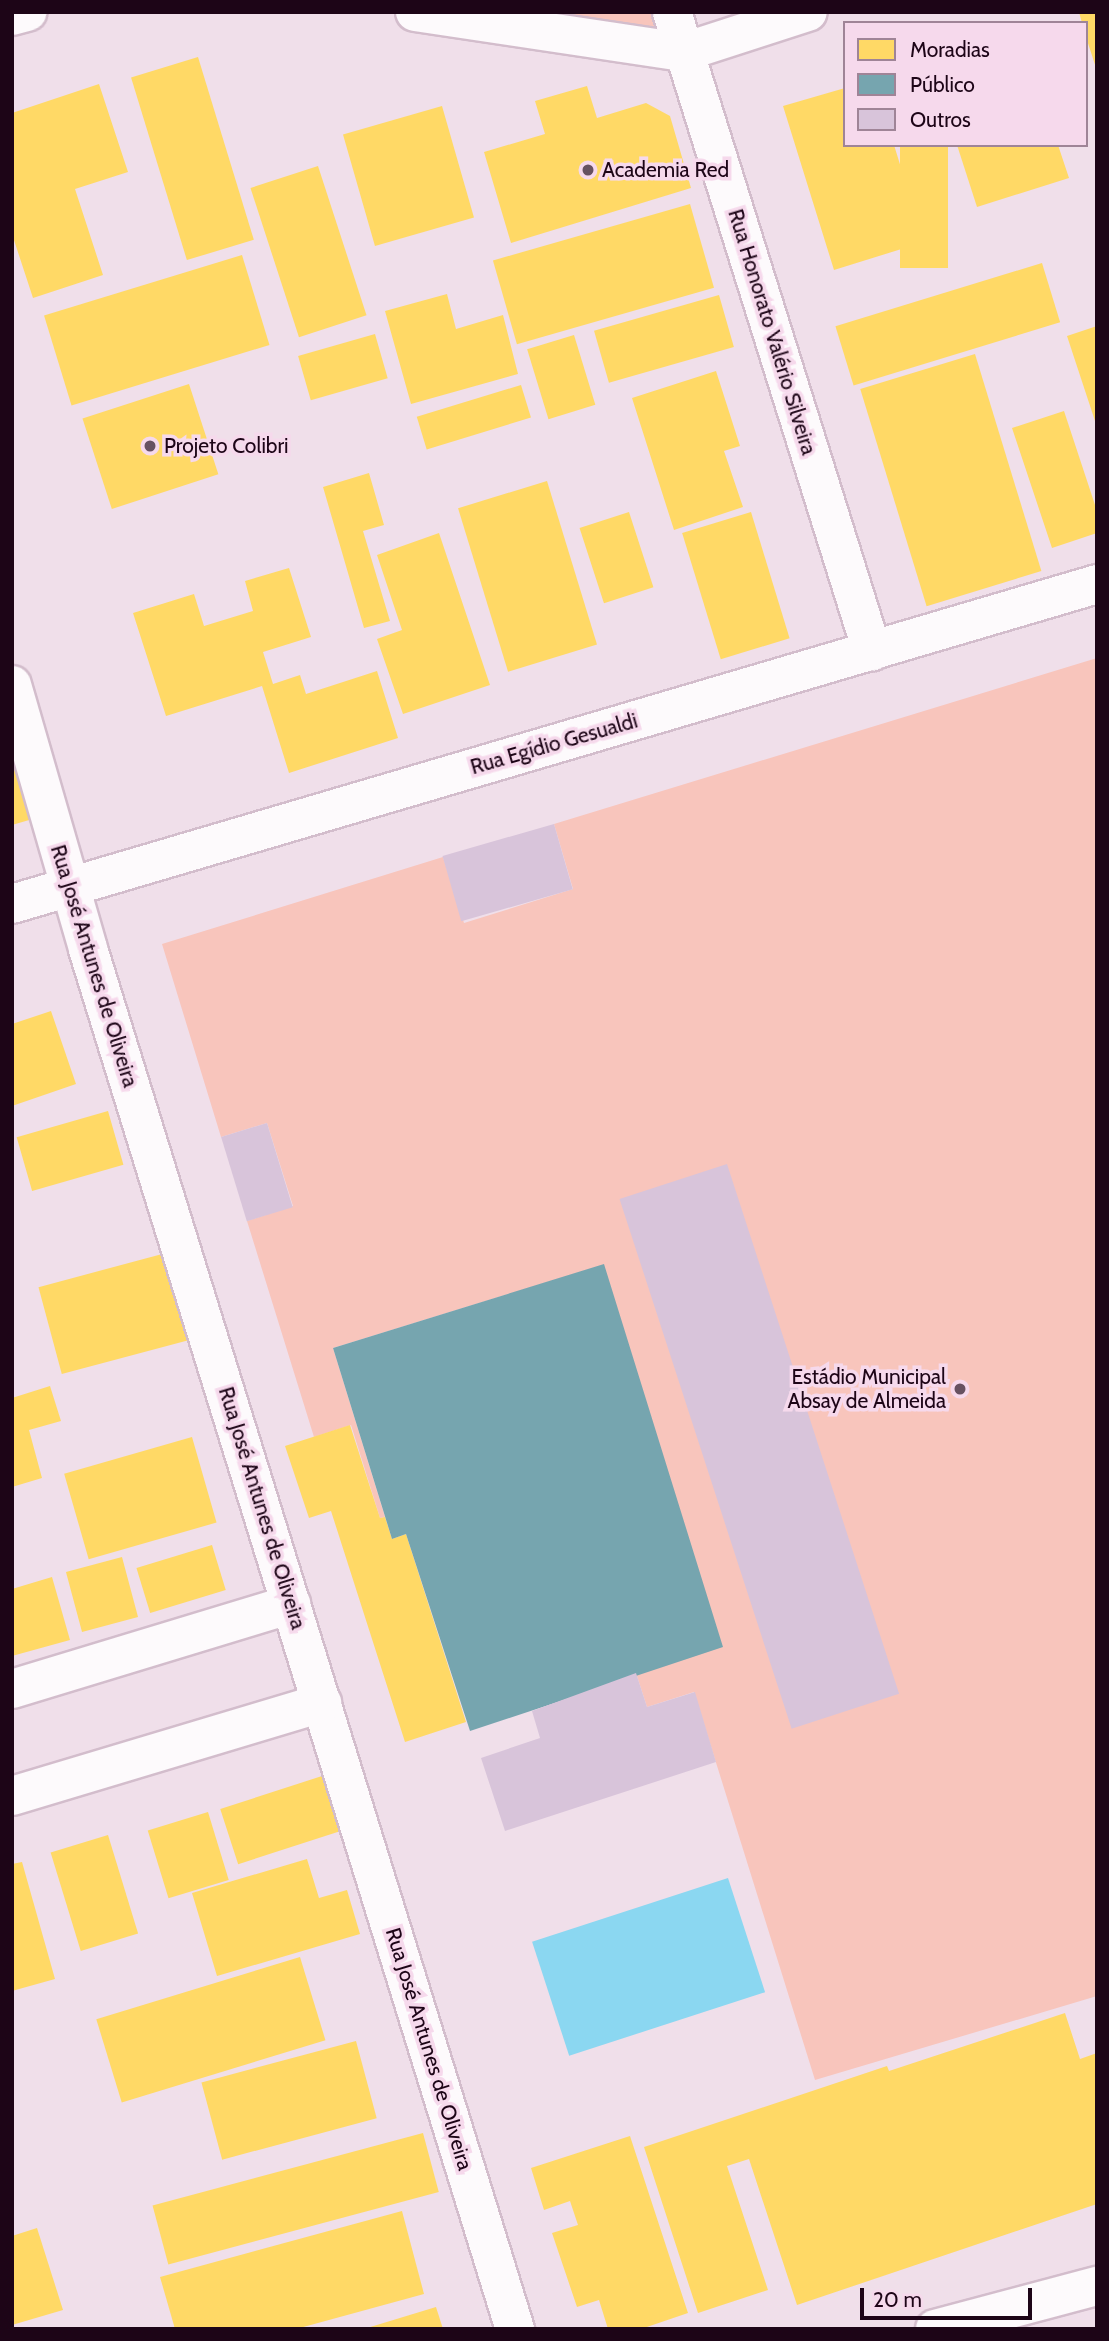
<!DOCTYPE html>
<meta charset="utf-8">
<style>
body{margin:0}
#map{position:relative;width:1109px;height:2341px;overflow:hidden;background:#f0dfea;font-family:Cabin,sans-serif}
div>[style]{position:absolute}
.green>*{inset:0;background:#f8c5bc}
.water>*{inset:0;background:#8bd7f1;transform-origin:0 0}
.homes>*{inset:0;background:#ffd966;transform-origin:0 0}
.public>*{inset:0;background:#76a5af}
.building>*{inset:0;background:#d8c4da;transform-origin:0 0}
.roads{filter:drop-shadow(2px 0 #d3bdcc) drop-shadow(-2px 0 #d3bdcc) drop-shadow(0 2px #d3bdcc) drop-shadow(0 -2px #d3bdcc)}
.street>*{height:38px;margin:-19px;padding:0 19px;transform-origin:19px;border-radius:19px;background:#fdfafc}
.dots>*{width:19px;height:19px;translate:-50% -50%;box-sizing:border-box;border:4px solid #f6d9ec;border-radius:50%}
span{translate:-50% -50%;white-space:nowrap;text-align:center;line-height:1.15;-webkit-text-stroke:7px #f6d9ec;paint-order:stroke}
.poi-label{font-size:21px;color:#1d0517}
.left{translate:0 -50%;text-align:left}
.right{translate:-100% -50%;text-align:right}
.street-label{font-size:21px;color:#1d0517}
.frame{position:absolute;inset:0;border:14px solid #1d0517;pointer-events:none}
.legend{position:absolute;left:843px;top:21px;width:245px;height:126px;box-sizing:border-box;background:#f6d9ec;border:2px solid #9f8497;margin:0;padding:9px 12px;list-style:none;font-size:21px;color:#1d0517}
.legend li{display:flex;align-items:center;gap:14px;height:35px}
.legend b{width:35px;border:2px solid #9f8497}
.scale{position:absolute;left:860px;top:2288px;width:172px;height:32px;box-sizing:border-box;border:4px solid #1d0517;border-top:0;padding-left:9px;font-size:21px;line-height:24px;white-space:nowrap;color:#1d0517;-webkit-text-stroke:5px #f6d9ec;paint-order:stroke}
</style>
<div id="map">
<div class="green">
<div style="clip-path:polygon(480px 12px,664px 12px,675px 45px)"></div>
<div style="clip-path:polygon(1097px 658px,1097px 1996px,815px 2080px,694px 1692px,647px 1707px,636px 1673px,603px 1265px,333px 1348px,385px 1517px,380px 1518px,351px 1425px,314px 1437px,247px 1221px,293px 1206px,267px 1123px,221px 1137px,162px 944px,443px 857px,464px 923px,573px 889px,554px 824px)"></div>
</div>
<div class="water">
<div style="left:728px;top:1878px;width:120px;height:206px;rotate:72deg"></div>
</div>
<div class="homes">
<div style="clip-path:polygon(1079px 12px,1097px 12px,1097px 71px,1086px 37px,1086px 23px,1082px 23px)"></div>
<div style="left:198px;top:57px;width:191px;height:70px;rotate:73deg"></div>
<div style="clip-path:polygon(99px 84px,128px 172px,75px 189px,103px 275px,33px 298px,12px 234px,12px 113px)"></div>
<div style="clip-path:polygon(587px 86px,597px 118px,646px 103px,670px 116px,691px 188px,511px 243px,484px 152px,545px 134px,535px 101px)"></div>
<div style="clip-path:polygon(845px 88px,845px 145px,894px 145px,924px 242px,834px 270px,783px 106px)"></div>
<div style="left:442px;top:106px;width:116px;height:103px;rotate:74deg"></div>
<div style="left:900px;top:145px;width:48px;height:123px"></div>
<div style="clip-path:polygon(957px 145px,1058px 145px,1069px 178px,977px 207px)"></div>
<div style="left:318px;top:166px;width:157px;height:71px;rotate:72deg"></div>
<div style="left:690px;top:204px;width:87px;height:205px;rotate:74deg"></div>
<div style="left:242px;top:255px;width:94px;height:207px;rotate:73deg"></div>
<div style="left:1042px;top:263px;width:62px;height:216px;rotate:73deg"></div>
<div style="clip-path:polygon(447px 294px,456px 329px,503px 315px,518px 374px,411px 404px,385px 311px)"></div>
<div style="left:719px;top:295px;width:54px;height:130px;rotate:74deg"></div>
<div style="clip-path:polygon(1097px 326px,1097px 424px,1096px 424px,1067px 336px)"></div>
<div style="left:375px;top:334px;width:46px;height:80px;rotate:74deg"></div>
<div style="left:574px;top:335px;width:73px;height:49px;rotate:73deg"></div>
<div style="left:975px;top:354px;width:227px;height:120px;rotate:73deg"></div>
<div style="clip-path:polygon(716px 371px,740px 446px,724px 451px,743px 507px,674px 530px,632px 398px)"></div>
<div style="left:189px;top:384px;width:95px;height:112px;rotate:72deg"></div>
<div style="left:521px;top:385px;width:34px;height:109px;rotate:73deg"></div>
<div style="clip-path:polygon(1064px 411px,1097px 511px,1097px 533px,1052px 548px,1012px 428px)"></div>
<div style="clip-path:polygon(369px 473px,384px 525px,363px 531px,390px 621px,364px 628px,323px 487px)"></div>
<div style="left:547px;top:481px;width:171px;height:93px;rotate:73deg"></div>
<div style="left:629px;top:512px;width:79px;height:52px;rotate:72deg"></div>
<div style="left:751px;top:512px;width:132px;height:72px;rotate:73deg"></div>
<div style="clip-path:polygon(439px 533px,490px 685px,403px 714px,377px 639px,402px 630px,377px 555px)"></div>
<div style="clip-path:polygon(289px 568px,311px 637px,263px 652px,273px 684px,300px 675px,306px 694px,377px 671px,398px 738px,289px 773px,262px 686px,166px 716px,133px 613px,194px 594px,204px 626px,253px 611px,245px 581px)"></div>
<div style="clip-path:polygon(12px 725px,43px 816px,12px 825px)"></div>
<div style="clip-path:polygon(51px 1011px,76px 1084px,12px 1106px,12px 1024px)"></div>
<div style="left:108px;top:1111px;width:56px;height:95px;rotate:74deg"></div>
<div style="left:166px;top:1253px;width:90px;height:132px;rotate:75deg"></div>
<div style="clip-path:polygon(50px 1386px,61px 1421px,29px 1430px,42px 1478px,12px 1487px,12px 1398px)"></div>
<div style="clip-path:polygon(350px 1425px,380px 1518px,385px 1517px,392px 1539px,406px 1534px,466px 1722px,405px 1742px,331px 1511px,309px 1518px,285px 1446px)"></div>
<div style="left:192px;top:1437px;width:89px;height:133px;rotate:74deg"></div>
<div style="left:212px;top:1545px;width:47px;height:79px;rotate:73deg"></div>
<div style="left:122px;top:1557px;width:62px;height:58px;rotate:75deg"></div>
<div style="clip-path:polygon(52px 1577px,70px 1640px,12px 1656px,12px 1589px)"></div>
<div style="left:322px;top:1776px;width:58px;height:107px;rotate:72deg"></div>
<div style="left:208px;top:1812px;width:71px;height:63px;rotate:73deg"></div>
<div style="left:108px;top:1835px;width:103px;height:60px;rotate:73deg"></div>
<div style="clip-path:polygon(307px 1859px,319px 1898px,347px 1890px,360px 1934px,217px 1976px,192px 1893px)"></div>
<div style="clip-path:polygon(22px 1862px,55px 1979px,12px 1991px,12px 1864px)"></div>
<div style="left:300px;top:1957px;width:87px;height:213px;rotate:73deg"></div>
<div style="clip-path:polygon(1065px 2013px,1080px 2059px,1097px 2053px,1097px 2204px,797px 2305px,749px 2159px,727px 2166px,768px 2290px,698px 2313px,644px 2147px,887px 2066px,889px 2071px)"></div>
<div style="left:356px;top:2041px;width:80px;height:160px;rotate:75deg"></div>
<div style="left:423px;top:2133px;width:61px;height:280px;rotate:75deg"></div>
<div style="clip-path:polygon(630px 2136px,688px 2313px,641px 2329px,608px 2329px,599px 2300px,577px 2307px,552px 2233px,578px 2225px,570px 2201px,544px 2210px,531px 2168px)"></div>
<div style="clip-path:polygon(402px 2211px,424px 2294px,296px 2329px,175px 2329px,160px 2277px)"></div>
<div style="clip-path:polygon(37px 2228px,63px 2310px,12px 2325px,12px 2236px)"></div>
<div style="clip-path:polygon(436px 2307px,443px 2329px,367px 2329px,367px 2328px)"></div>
</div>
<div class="public">
<div style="clip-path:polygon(604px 1264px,723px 1647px,470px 1731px,406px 1534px,392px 1539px,333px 1348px)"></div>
</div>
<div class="building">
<div style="left:554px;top:824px;width:68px;height:116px;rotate:74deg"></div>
<div style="left:267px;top:1123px;width:88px;height:48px;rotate:73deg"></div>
<div style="left:727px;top:1164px;width:557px;height:113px;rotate:72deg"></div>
<div style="clip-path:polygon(636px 1673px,647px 1707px,695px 1692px,716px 1762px,505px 1831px,481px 1758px,540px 1738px,532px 1711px)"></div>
</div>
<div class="roads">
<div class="street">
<div style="left:415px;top:12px;width:272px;rotate:8.5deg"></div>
<div style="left:684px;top:52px;width:130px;rotate:-17.9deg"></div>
<div style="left:672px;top:12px;width:670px;rotate:72.62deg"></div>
<div style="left:12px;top:16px;width:16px;rotate:-15deg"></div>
<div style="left:12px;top:685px;width:275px;rotate:73.9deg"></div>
<div style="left:88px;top:949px;width:1445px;rotate:72.81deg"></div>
<div style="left:12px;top:904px;width:1131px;rotate:-16.43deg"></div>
<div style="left:12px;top:1689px;width:292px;rotate:-16.9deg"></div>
<div style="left:12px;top:1796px;width:324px;rotate:-16.7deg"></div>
<div style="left:935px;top:2329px;width:168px;rotate:-14.9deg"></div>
</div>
</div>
<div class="dots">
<div style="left:588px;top:170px;background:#675161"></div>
<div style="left:150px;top:446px;background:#675161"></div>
<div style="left:960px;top:1389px;background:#675161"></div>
</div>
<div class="poi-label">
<span class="left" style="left:602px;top:170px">Academia Red</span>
<span class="left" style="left:164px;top:446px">Projeto Colibri</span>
<span class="right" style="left:946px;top:1389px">Estádio Municipal<br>Absay de Almeida</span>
</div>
<div class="street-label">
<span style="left:772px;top:332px;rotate:73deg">Rua Honorato Valério Silveira</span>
<span style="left:554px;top:744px;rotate:-16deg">Rua Egídio Gesualdi</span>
<span style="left:94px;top:966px;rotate:73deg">Rua José Antunes de Oliveira</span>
<span style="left:262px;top:1508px;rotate:73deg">Rua José Antunes de Oliveira</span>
<span style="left:429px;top:2049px;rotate:73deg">Rua José Antunes de Oliveira</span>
</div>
<div class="frame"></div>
<ul class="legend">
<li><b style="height:19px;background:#ffd966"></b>Moradias</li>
<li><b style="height:19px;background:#76a5af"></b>Público</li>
<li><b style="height:19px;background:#d8c4da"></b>Outros</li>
</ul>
<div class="scale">20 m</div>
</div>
